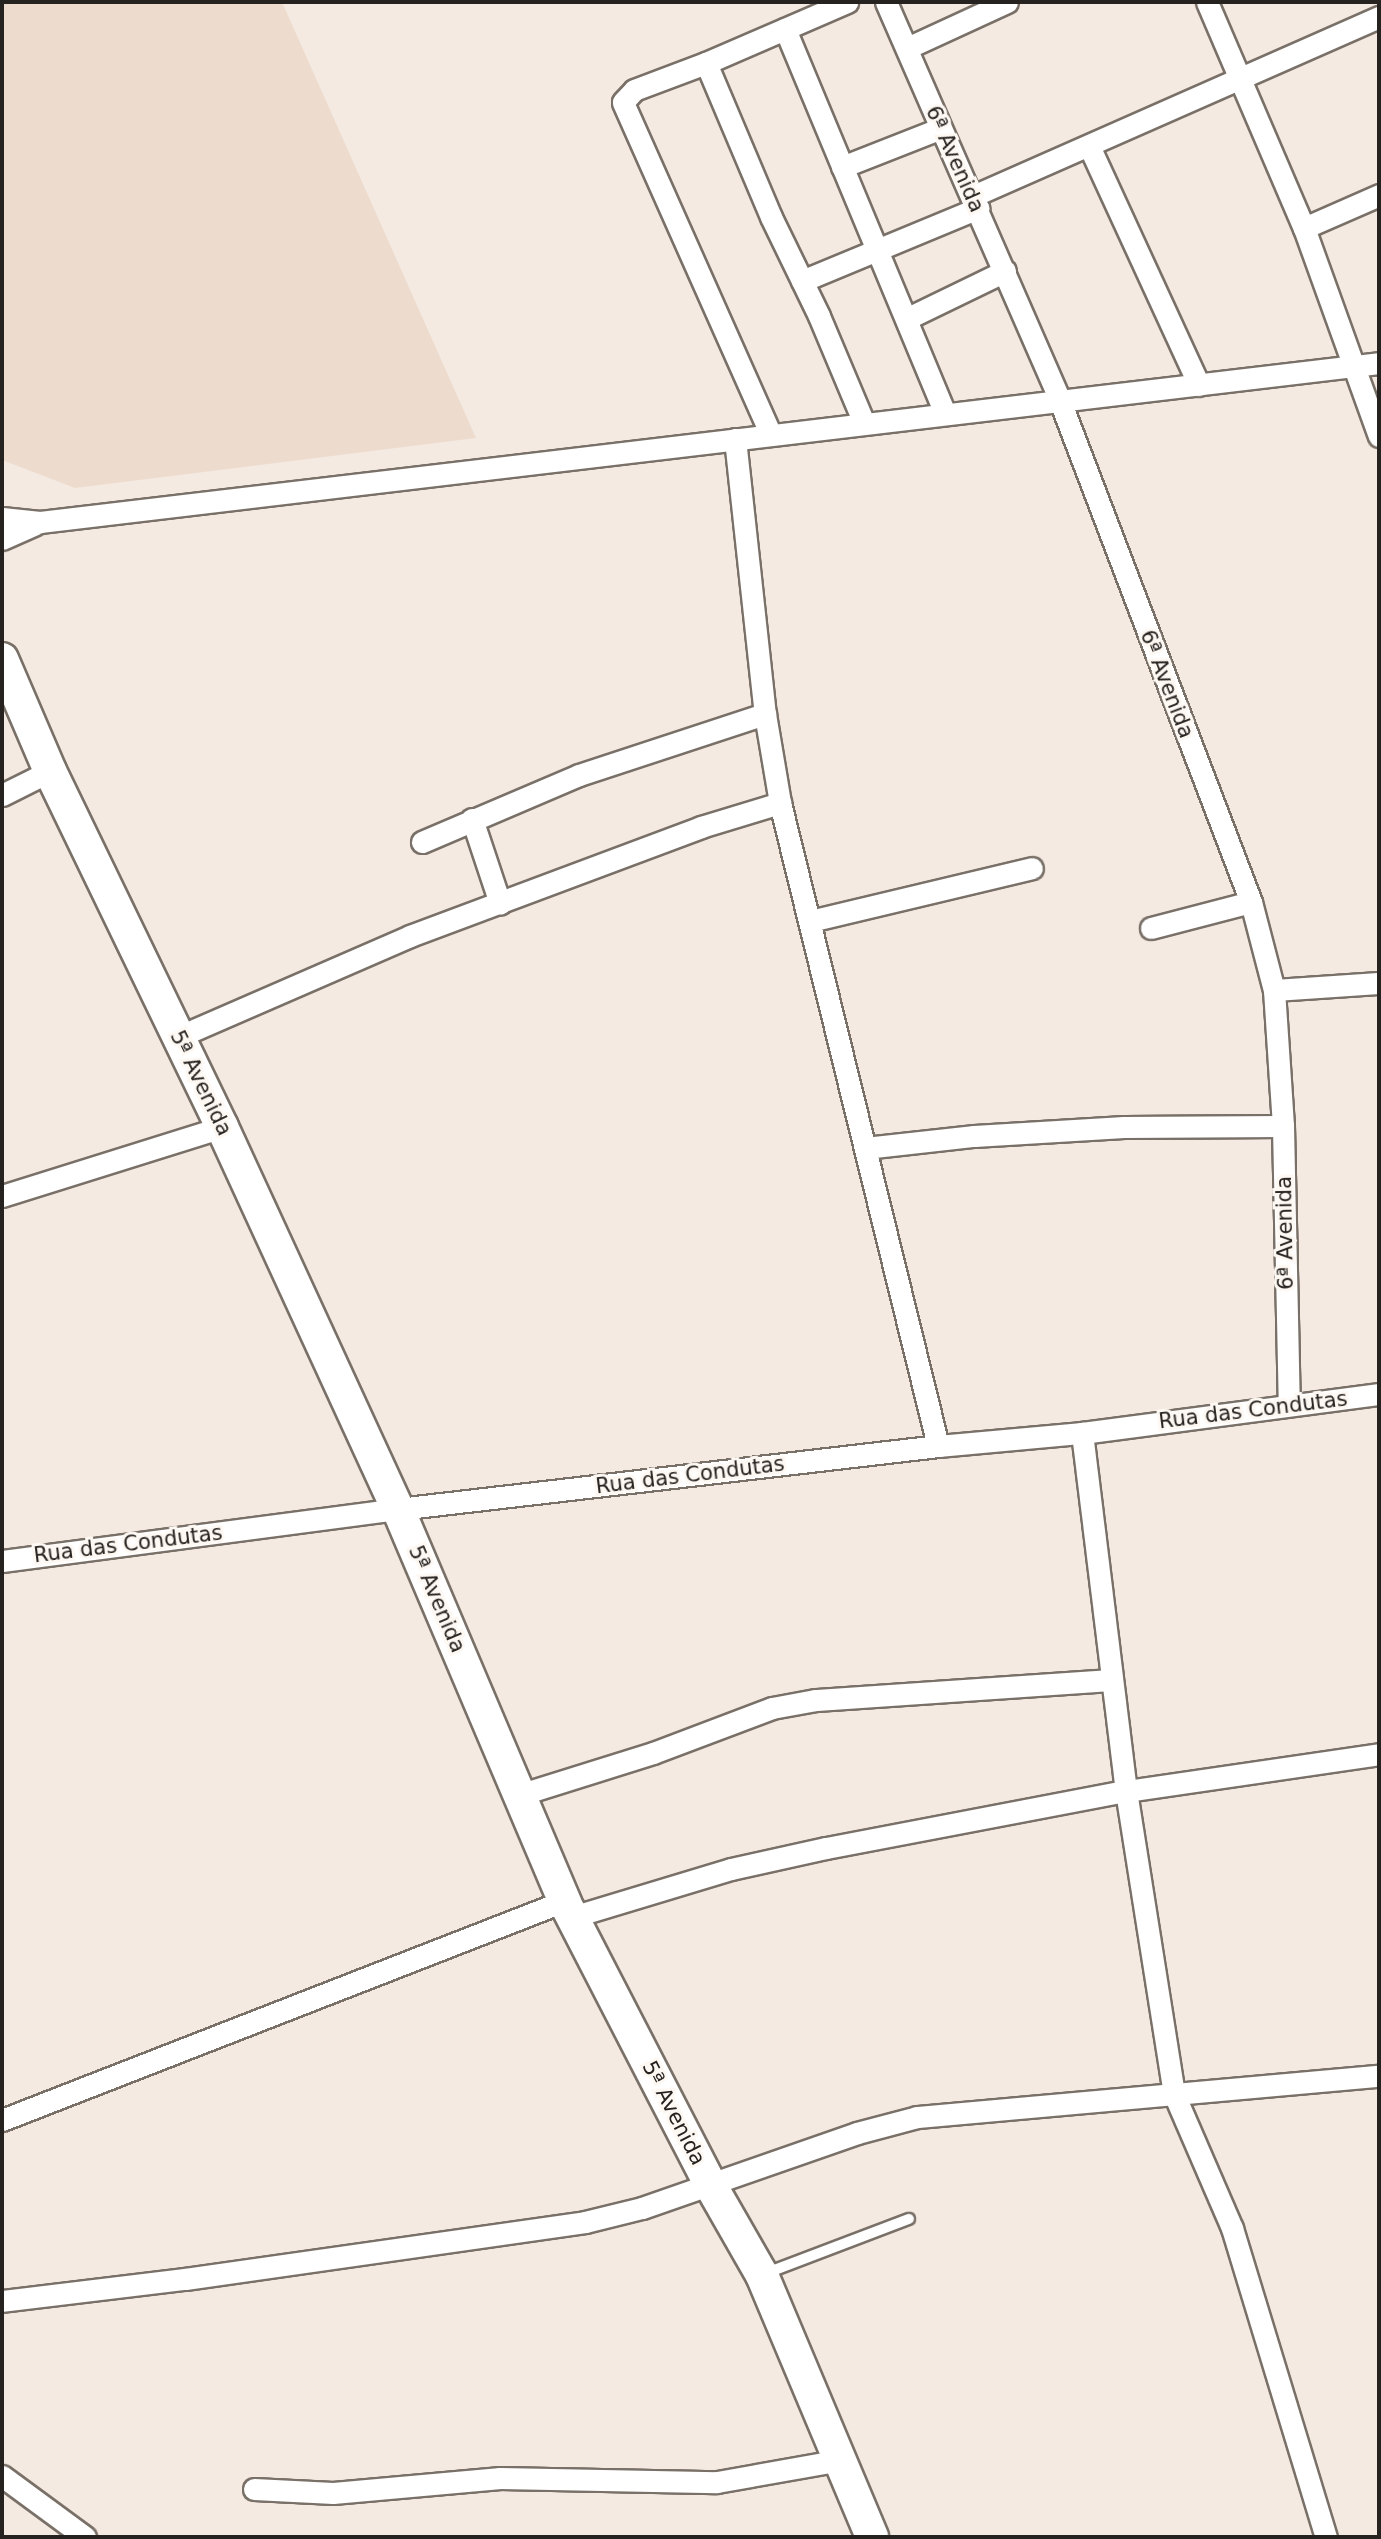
<!DOCTYPE html>
<meta charset="utf-8">
<style>
body{margin:0}
#map{position:relative;width:1381px;height:2539px;overflow:hidden;background:#f4eae1;font-family:"DejaVu Sans",sans-serif}
div>[style]{position:absolute}
.built>*{inset:0;background:#eddcce}
.roads{filter:drop-shadow(2px 0 #797068) drop-shadow(-2px 0 #797068) drop-shadow(0 2px #797068) drop-shadow(0 -2px #797068)}
.lane>*{height:10px;margin:-5px;padding:0 5px;transform-origin:5px;border-radius:5px;background:#fff}
.street>*{height:21px;margin:-10.5px;padding:0 10.5px;transform-origin:10.5px;border-radius:10.5px;background:#fff}
.secondary>*{height:32px;margin:-16px;padding:0 16px;transform-origin:16px;border-radius:16px;background:#fff}
span{translate:-50% -50%;white-space:nowrap;text-align:center;line-height:1.15;-webkit-text-stroke:6px #fef8f3;paint-order:stroke}
.street-label{font-size:21px;color:#25221f}
.frame{position:absolute;inset:0;border:4px solid #25221f;pointer-events:none}
</style>
<div id="map">
<div class="built">
<div style="clip-path:polygon(2px 2px,282px 2px,476px 438px,75px 488px,2px 460px)"></div>
</div>
<div class="roads">
<div class="lane">
<div style="left:764px;top:2274px;width:155px;rotate:-20.8deg"></div>
</div>
<div class="street">
<div style="left:886px;top:2px;width:435px;rotate:66.4deg"></div>
<div style="left:1060px;top:401px;width:536px;rotate:69.13deg"></div>
<div style="left:1251px;top:902px;width:91px;rotate:75.4deg"></div>
<div style="left:1274px;top:990px;width:136px;rotate:86.2deg"></div>
<div style="left:1283px;top:1126px;width:278px;rotate:88.8deg"></div>
<div style="left:1207px;top:2px;width:246px;rotate:66.8deg"></div>
<div style="left:1304px;top:228px;width:221px;rotate:70.2deg"></div>
<div style="left:785px;top:29px;width:417px;rotate:67.4deg"></div>
<div style="left:907px;top:48px;width:110px;rotate:-24.7deg"></div>
<div style="left:706px;top:63px;width:167px;rotate:67.1deg"></div>
<div style="left:771px;top:217px;width:110px;rotate:64.1deg"></div>
<div style="left:819px;top:316px;width:116px;rotate:67.2deg"></div>
<div style="left:1089px;top:146px;width:263px;rotate:65.3deg"></div>
<div style="left:842px;top:167px;width:106px;rotate:-21.5deg"></div>
<div style="left:973px;top:196px;width:444px;rotate:-23.8deg"></div>
<div style="left:1304px;top:228px;width:82px;rotate:-23.7deg"></div>
<div style="left:802px;top:281px;width:191px;rotate:-22.5deg"></div>
<div style="left:906px;top:319px;width:110px;rotate:-25.9deg"></div>
<div style="left:771px;top:435px;width:364px;rotate:-114deg"></div>
<div style="left:623px;top:102px;width:16px;rotate:-47deg"></div>
<div style="left:634px;top:90px;width:77px;rotate:-20.6deg"></div>
<div style="left:706px;top:63px;width:154px;rotate:-23.4deg"></div>
<div style="left:735px;top:439px;width:277px;rotate:83.8deg"></div>
<div style="left:765px;top:714px;width:90px;rotate:80.4deg"></div>
<div style="left:780px;top:803px;width:662px;rotate:76.19deg"></div>
<div style="left:2px;top:518px;width:38px;rotate:6deg"></div>
<div style="left:40px;top:522px;width:1348px;rotate:-6.77deg"></div>
<div style="left:2px;top:539px;width:36px;rotate:-24deg"></div>
<div style="left:2px;top:795px;width:54px;rotate:-26.6deg"></div>
<div style="left:472px;top:819px;width:89px;rotate:71.6deg"></div>
<div style="left:422px;top:842px;width:171px;rotate:-23.1deg"></div>
<div style="left:579px;top:775px;width:196px;rotate:-18.2deg"></div>
<div style="left:810px;top:921px;width:228px;rotate:-13.4deg"></div>
<div style="left:1151px;top:928px;width:103px;rotate:-14.6deg"></div>
<div style="left:1274px;top:990px;width:105px;rotate:-3.8deg"></div>
<div style="left:178px;top:1037px;width:253px;rotate:-23.5deg"></div>
<div style="left:410px;top:936px;width:311px;rotate:-20.5deg"></div>
<div style="left:701px;top:827px;width:83px;rotate:-16.9deg"></div>
<div style="left:865px;top:1148px;width:110px;rotate:-6.3deg"></div>
<div style="left:974px;top:1136px;width:150px;rotate:-3.4deg"></div>
<div style="left:1124px;top:1127px;width:159px;rotate:-0.4deg"></div>
<div style="left:2px;top:1196px;width:231px;rotate:-17.4deg"></div>
<div style="left:1082px;top:1433px;width:361px;rotate:83deg"></div>
<div style="left:1126px;top:1791px;width:307px;rotate:81deg"></div>
<div style="left:1174px;top:2094px;width:146px;rotate:66.6deg"></div>
<div style="left:1232px;top:2228px;width:323px;rotate:73.1deg"></div>
<div style="left:2px;top:1561px;width:399px;rotate:-7.5deg"></div>
<div style="left:398px;top:1509px;width:544px;rotate:-6.65deg"></div>
<div style="left:938px;top:1446px;width:145px;rotate:-5.2deg"></div>
<div style="left:1082px;top:1433px;width:300px;rotate:-7.5deg"></div>
<div style="left:519px;top:1795px;width:140px;rotate:-17.4deg"></div>
<div style="left:653px;top:1753px;width:127px;rotate:-20.7deg"></div>
<div style="left:772px;top:1708px;width:45px;rotate:-10.3deg"></div>
<div style="left:816px;top:1700px;width:296px;rotate:-3.9deg"></div>
<div style="left:572px;top:1917px;width:166px;rotate:-16.8deg"></div>
<div style="left:731px;top:1869px;width:97px;rotate:-12.5deg"></div>
<div style="left:826px;top:1848px;width:305px;rotate:-10.8deg"></div>
<div style="left:1126px;top:1791px;width:256px;rotate:-8.3deg"></div>
<div style="left:2px;top:2120px;width:603px;rotate:-21.29deg"></div>
<div style="left:2px;top:2301px;width:184px;rotate:-6.9deg"></div>
<div style="left:185px;top:2279px;width:404px;rotate:-8.1deg"></div>
<div style="left:585px;top:2222px;width:59px;rotate:-13.8deg"></div>
<div style="left:642px;top:2208px;width:228px;rotate:-19.2deg"></div>
<div style="left:857px;top:2133px;width:62px;rotate:-14.9deg"></div>
<div style="left:917px;top:2117px;width:464px;rotate:-5.1deg"></div>
<div style="left:2px;top:2476px;width:103px;rotate:36.3deg"></div>
<div style="left:254px;top:2489px;width:79px;rotate:2.9deg"></div>
<div style="left:333px;top:2493px;width:168px;rotate:-5.1deg"></div>
<div style="left:500px;top:2478px;width:217px;rotate:1.1deg"></div>
<div style="left:717px;top:2482px;width:125px;rotate:-10.1deg"></div>
</div>
<div class="secondary">
<div style="left:2px;top:659px;width:122px;rotate:66.8deg"></div>
<div style="left:50px;top:771px;width:395px;rotate:64.2deg"></div>
<div style="left:222px;top:1127px;width:421px;rotate:65.3deg"></div>
<div style="left:398px;top:1509px;width:426px;rotate:67deg"></div>
<div style="left:564px;top:1901px;width:321px;rotate:62.7deg"></div>
<div style="left:711px;top:2186px;width:103px;rotate:60.2deg"></div>
<div style="left:762px;top:2275px;width:284px;rotate:67.2deg"></div>
</div>
</div>
<div class="street-label">
<span style="left:955px;top:159px;rotate:66deg">6ª Avenida</span>
<span style="left:1167px;top:684px;rotate:69deg">6ª Avenida</span>
<span style="left:201px;top:1083px;rotate:64deg">5ª Avenida</span>
<span style="left:1285px;top:1233px;rotate:-91deg">6ª Avenida</span>
<span style="left:1253px;top:1410px;rotate:-7deg">Rua das Condutas</span>
<span style="left:690px;top:1475px;rotate:-7deg">Rua das Condutas</span>
<span style="left:128px;top:1544px;rotate:-7deg">Rua das Condutas</span>
<span style="left:437px;top:1599px;rotate:67deg">5ª Avenida</span>
<span style="left:674px;top:2113px;rotate:63deg">5ª Avenida</span>
</div>
<div class="frame"></div>
</div>
